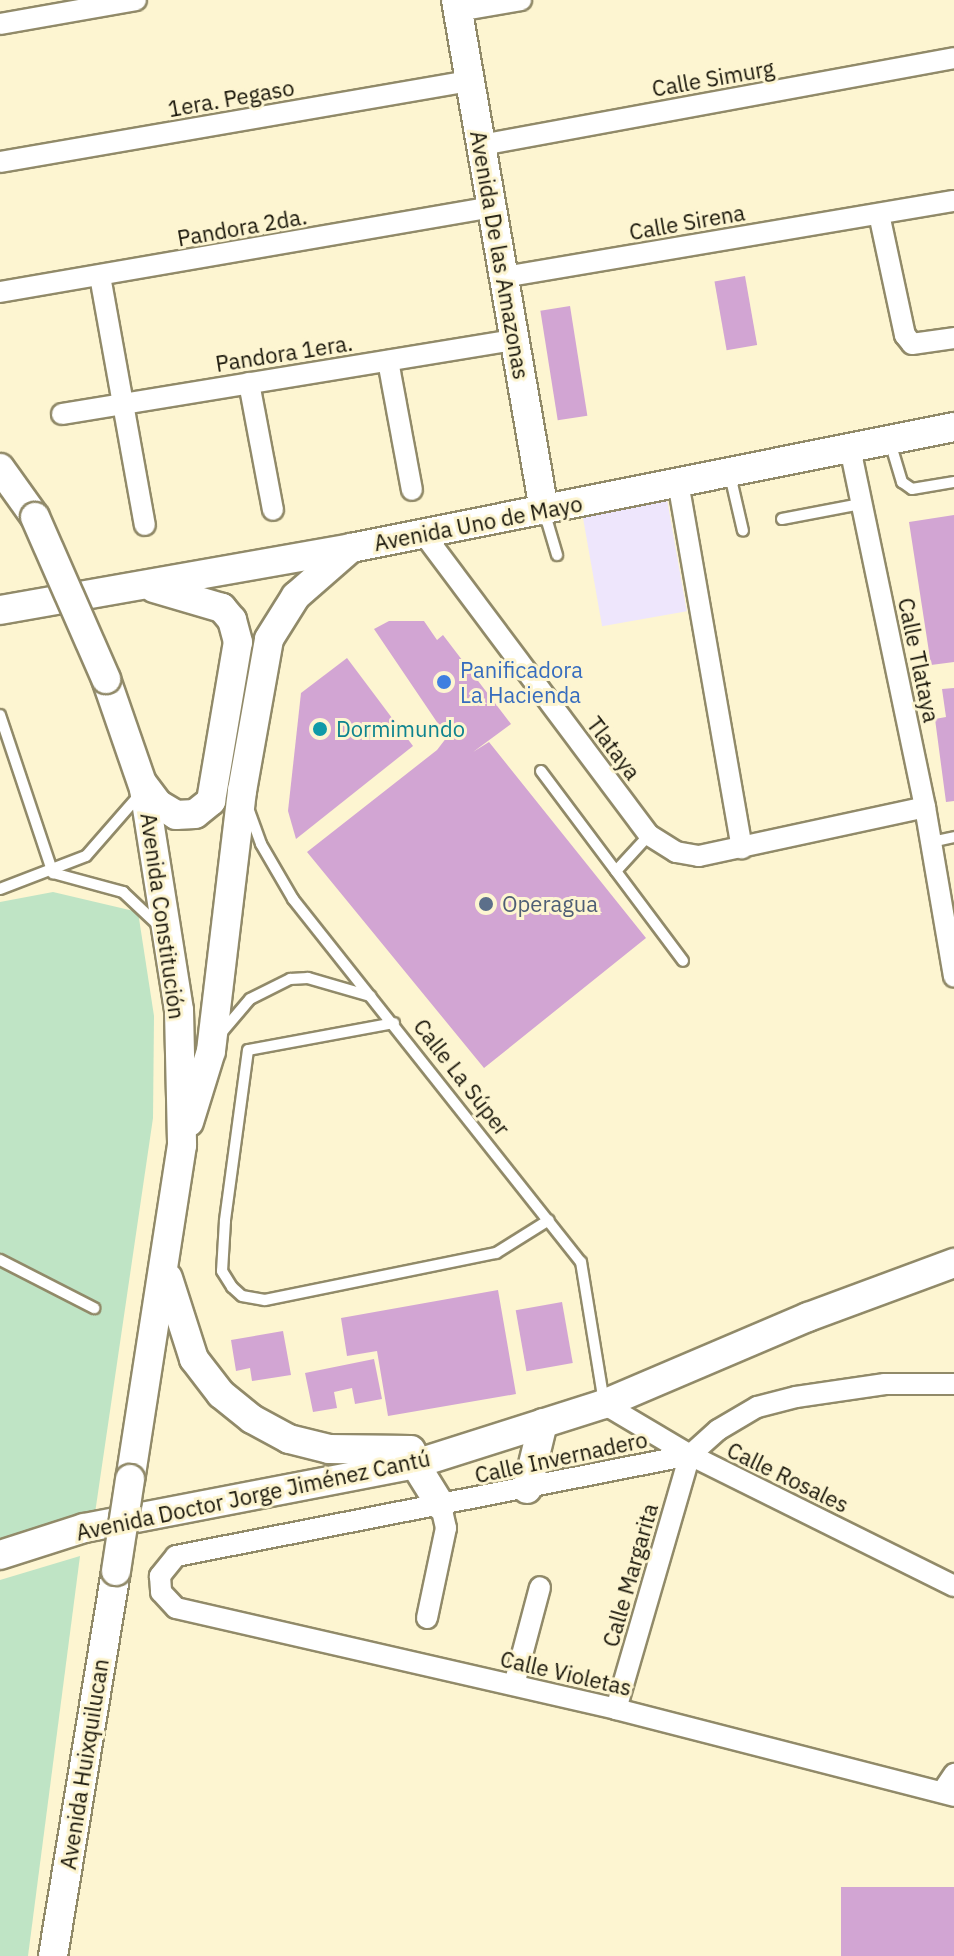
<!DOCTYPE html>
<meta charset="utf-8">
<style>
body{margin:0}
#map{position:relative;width:954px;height:1956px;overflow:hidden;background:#fdf5d1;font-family:"IBM Plex Sans",sans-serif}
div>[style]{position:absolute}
.commercial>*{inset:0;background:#eee6fc;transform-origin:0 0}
.green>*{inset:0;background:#bfe4c5}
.building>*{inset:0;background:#d2a5d3;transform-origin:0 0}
.roads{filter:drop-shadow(2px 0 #918a69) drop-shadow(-2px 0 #918a69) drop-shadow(0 2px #918a69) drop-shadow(0 -2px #918a69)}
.lane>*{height:10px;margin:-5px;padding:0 5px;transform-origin:5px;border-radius:5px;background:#fff}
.street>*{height:20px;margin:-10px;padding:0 10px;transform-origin:10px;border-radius:10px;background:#fff}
.secondary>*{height:28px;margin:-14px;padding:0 14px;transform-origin:14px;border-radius:14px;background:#fff}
.bridges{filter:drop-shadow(2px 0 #918a69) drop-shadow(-2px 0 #918a69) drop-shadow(0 2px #918a69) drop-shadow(0 -2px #918a69)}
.secondary-bridge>*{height:28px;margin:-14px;padding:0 14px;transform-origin:14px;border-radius:14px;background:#fff}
.dots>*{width:22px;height:22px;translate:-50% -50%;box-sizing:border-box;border:4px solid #fdf5d1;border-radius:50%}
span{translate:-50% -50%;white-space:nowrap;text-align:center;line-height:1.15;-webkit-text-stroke:6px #fdf5d1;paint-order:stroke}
.street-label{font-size:22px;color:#171408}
.shop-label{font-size:22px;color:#366cbe}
.left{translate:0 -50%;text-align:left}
.culture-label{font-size:22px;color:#0d838f}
.service-label{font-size:22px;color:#4e5e75}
</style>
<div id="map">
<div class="commercial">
<div style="left:667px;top:499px;width:114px;height:86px;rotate:80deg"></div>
</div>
<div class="green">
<div style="clip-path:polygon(53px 892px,138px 912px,154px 1016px,153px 1118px,94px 1520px,0 1544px,0 902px)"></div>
<div style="clip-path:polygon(80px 1556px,28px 1956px,0 1956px,0 1580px)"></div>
</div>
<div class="building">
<div style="left:745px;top:276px;width:70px;height:31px;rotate:80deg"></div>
<div style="left:570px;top:306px;width:111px;height:30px;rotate:81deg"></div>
<div style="clip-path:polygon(954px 515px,954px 662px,931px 665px,909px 522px)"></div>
<div style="clip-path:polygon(389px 621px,424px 621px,437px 640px,443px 635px,511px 724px,473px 752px,489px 742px,646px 938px,484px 1068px,307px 852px,437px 750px,447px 737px,374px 629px)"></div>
<div style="clip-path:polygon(347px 658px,413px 746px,296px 839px,288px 811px,301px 693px)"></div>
<div style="clip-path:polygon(954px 688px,954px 801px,946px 802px,935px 719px,946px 717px,942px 689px)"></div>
<div style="clip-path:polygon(498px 1290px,516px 1394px,388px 1416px,377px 1351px,347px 1356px,341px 1318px)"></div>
<div style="left:562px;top:1302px;width:62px;height:47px;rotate:80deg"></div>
<div style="clip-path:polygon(283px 1331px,291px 1375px,252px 1381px,250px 1368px,236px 1371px,231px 1340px)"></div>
<div style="clip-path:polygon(374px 1359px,382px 1399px,355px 1404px,352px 1388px,334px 1392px,337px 1408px,313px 1412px,305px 1373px)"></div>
<div style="left:954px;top:1887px;width:69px;height:113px;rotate:90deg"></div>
</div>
<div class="roads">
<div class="lane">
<div style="left:890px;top:442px;width:42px;rotate:73.3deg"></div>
<div style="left:902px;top:482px;width:12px;rotate:35deg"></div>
<div style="left:912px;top:489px;width:43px;rotate:-9.5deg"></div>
<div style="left:730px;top:475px;width:57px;rotate:76.9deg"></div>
<div style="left:544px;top:511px;width:46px;rotate:73.5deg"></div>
<div style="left:782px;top:519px;width:80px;rotate:-10.8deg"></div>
<div style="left:0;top:715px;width:167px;rotate:71.5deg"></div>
<div style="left:541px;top:771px;width:237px;rotate:53.2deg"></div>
<div style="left:248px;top:808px;width:38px;rotate:70deg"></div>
<div style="left:261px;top:844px;width:64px;rotate:59.8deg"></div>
<div style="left:293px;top:899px;width:463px;rotate:51.6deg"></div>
<div style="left:581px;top:1262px;width:142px;rotate:80.7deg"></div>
<div style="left:931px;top:842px;width:24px;rotate:-12deg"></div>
<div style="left:616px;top:871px;width:49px;rotate:-47.5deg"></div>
<div style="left:53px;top:873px;width:73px;rotate:15.2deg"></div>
<div style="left:123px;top:892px;width:48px;rotate:43.3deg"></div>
<div style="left:0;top:889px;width:92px;rotate:-21deg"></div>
<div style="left:86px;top:856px;width:82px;rotate:-48.9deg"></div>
<div style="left:394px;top:1023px;width:148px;rotate:169.5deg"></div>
<div style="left:248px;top:1050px;width:173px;rotate:97.7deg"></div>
<div style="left:225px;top:1221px;width:50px;rotate:93.4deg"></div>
<div style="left:222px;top:1271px;width:19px;rotate:58deg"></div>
<div style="left:232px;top:1287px;width:13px;rotate:42deg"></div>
<div style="left:242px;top:1296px;width:23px;rotate:10deg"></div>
<div style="left:265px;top:1300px;width:236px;rotate:-11.5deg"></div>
<div style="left:496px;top:1253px;width:62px;rotate:-31.9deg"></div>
<div style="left:222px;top:1032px;width:43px;rotate:-49.7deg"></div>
<div style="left:250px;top:999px;width:45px;rotate:-26.6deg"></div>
<div style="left:290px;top:979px;width:18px;rotate:-3deg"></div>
<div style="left:308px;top:978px;width:65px;rotate:16.2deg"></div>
<div style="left:0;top:1260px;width:106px;rotate:27.1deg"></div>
</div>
<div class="street">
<div style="left:458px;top:11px;width:64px;rotate:-9.9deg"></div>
<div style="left:0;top:24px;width:138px;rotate:-10deg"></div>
<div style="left:481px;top:145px;width:481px;rotate:-10.4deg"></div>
<div style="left:0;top:162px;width:477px;rotate:-9.8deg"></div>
<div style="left:879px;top:214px;width:124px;rotate:77.9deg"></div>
<div style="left:905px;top:335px;width:11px;rotate:52deg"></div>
<div style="left:912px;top:344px;width:42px;rotate:-8.1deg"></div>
<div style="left:100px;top:276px;width:253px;rotate:79.8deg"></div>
<div style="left:504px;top:277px;width:456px;rotate:-9.6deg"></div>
<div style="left:0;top:292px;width:499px;rotate:-9.8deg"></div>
<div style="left:388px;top:361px;width:131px;rotate:79.5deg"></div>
<div style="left:249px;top:383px;width:129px;rotate:79.3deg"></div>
<div style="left:62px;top:414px;width:459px;rotate:-9.3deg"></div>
<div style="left:850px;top:448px;width:367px;rotate:78.2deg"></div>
<div style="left:925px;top:807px;width:172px;rotate:80.3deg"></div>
<div style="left:678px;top:482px;width:372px;rotate:80.1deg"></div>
<div style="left:423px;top:533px;width:377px;rotate:53.2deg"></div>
<div style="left:649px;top:835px;width:32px;rotate:32deg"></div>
<div style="left:676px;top:852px;width:23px;rotate:10deg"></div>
<div style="left:699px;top:856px;width:231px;rotate:-12.2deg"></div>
<div style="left:954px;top:1384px;width:69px;rotate:180deg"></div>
<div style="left:885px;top:1384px;width:90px;rotate:171.7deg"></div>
<div style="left:796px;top:1397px;width:40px;rotate:165.6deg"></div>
<div style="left:757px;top:1407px;width:45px;rotate:149.5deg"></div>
<div style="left:718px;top:1430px;width:38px;rotate:138deg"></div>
<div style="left:690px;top:1455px;width:524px;rotate:168.88deg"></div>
<div style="left:176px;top:1556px;width:26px;rotate:129deg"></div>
<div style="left:160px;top:1576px;width:16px;rotate:86deg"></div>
<div style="left:161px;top:1592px;width:22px;rotate:47deg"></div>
<div style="left:176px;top:1608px;width:451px;rotate:12.9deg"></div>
<div style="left:616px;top:1709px;width:349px;rotate:14.4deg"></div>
<div style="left:604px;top:1404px;width:100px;rotate:30.7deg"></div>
<div style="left:690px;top:1455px;width:295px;rotate:26.4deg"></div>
<div style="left:427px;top:1618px;width:92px;rotate:-78.1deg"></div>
<div style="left:446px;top:1528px;width:23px;rotate:-103deg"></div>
<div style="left:514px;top:1685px;width:101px;rotate:-75.1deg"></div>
<div style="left:616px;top:1709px;width:265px;rotate:-73.8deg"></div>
<div style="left:942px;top:1792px;width:22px;rotate:-56deg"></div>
</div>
<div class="secondary">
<div style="left:456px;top:0;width:518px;rotate:80.21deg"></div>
<div style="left:0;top:468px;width:60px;rotate:54.5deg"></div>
<div style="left:0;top:610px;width:356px;rotate:-10deg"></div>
<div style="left:351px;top:548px;width:615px;rotate:-11.35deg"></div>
<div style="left:106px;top:679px;width:116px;rotate:70.9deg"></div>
<div style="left:144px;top:789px;width:224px;rotate:81deg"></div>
<div style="left:179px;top:1010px;width:135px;rotate:88.7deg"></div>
<div style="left:182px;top:1145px;width:338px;rotate:98.8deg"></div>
<div style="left:143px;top:784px;width:25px;rotate:53deg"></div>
<div style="left:158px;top:804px;width:21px;rotate:31deg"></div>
<div style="left:176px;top:815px;width:19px;rotate:-3deg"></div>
<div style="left:195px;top:814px;width:21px;rotate:-39deg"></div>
<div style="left:211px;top:801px;width:161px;rotate:-80.4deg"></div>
<div style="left:238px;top:642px;width:23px;rotate:-105deg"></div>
<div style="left:232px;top:620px;width:16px;rotate:-130deg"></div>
<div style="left:222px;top:608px;width:71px;rotate:-163.6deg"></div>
<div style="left:189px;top:1122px;width:74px;rotate:-72.8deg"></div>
<div style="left:211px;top:1051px;width:262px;rotate:-83.2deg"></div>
<div style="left:242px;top:791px;width:154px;rotate:-79.9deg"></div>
<div style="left:269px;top:639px;width:51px;rotate:-57.9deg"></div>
<div style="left:296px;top:596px;width:73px;rotate:-41.1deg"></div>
<div style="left:168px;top:1278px;width:85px;rotate:72.2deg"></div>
<div style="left:194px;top:1359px;width:44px;rotate:52.4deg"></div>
<div style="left:221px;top:1394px;width:40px;rotate:39deg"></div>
<div style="left:252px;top:1419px;width:42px;rotate:28.4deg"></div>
<div style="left:289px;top:1439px;width:41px;rotate:14deg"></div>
<div style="left:329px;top:1449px;width:82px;rotate:0.7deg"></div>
<div style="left:415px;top:1464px;width:49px;rotate:58.2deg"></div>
<div style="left:527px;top:1489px;width:68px;rotate:-76.4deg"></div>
<div style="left:0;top:1555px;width:88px;rotate:-17.8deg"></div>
<div style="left:84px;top:1528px;width:337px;rotate:-10.9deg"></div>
<div style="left:415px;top:1464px;width:198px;rotate:-17.6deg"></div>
<div style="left:604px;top:1404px;width:222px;rotate:-23.1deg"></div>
<div style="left:808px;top:1317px;width:156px;rotate:-20.3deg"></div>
<div style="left:53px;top:1956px;width:390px;rotate:-80.7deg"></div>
</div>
</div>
<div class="bridges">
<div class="secondary-bridge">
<div style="left:35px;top:517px;width:177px;rotate:66.3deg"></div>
<div style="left:116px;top:1571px;width:93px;rotate:-81.3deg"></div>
</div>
</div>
<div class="dots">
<div style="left:444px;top:682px;background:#3f7fe0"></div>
<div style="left:320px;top:729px;background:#0f9aa8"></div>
<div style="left:486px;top:904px;background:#5c6f8a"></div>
</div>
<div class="street-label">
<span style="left:713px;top:78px;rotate:-10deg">Calle Simurg</span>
<span style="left:231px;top:98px;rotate:-10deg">1era. Pegaso</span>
<span style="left:687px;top:222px;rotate:-10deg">Calle Sirena</span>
<span style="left:242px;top:227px;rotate:-10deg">Pandora 2da.</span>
<span style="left:500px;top:255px;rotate:80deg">Avenida De las Amazonas</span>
<span style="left:284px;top:353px;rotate:-9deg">Pandora 1era.</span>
<span style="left:478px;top:523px;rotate:-11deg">Avenida Uno de Mayo</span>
<span style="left:919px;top:660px;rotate:78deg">Calle Tlataya</span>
<span style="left:614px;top:748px;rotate:53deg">Tlataya</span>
<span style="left:163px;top:916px;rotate:82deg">Avenida Constitución</span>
<span style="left:462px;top:1077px;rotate:52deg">Calle La Súper</span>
<span style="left:561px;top:1457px;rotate:-12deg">Calle Invernadero</span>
<span style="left:788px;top:1477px;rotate:26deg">Calle Rosales</span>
<span style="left:253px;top:1495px;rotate:-12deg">Avenida Doctor Jorge Jiménez Cantú</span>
<span style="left:630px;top:1575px;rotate:-74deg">Calle Margarita</span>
<span style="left:566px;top:1673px;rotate:13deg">Calle Violetas</span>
<span style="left:84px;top:1764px;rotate:-81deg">Avenida Huixquilucan</span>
</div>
<div class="shop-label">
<span class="left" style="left:460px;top:682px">Panificadora<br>La Hacienda</span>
</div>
<div class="culture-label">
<span class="left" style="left:336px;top:729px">Dormimundo</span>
</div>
<div class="service-label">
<span class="left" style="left:502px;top:904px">Operagua</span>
</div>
</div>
